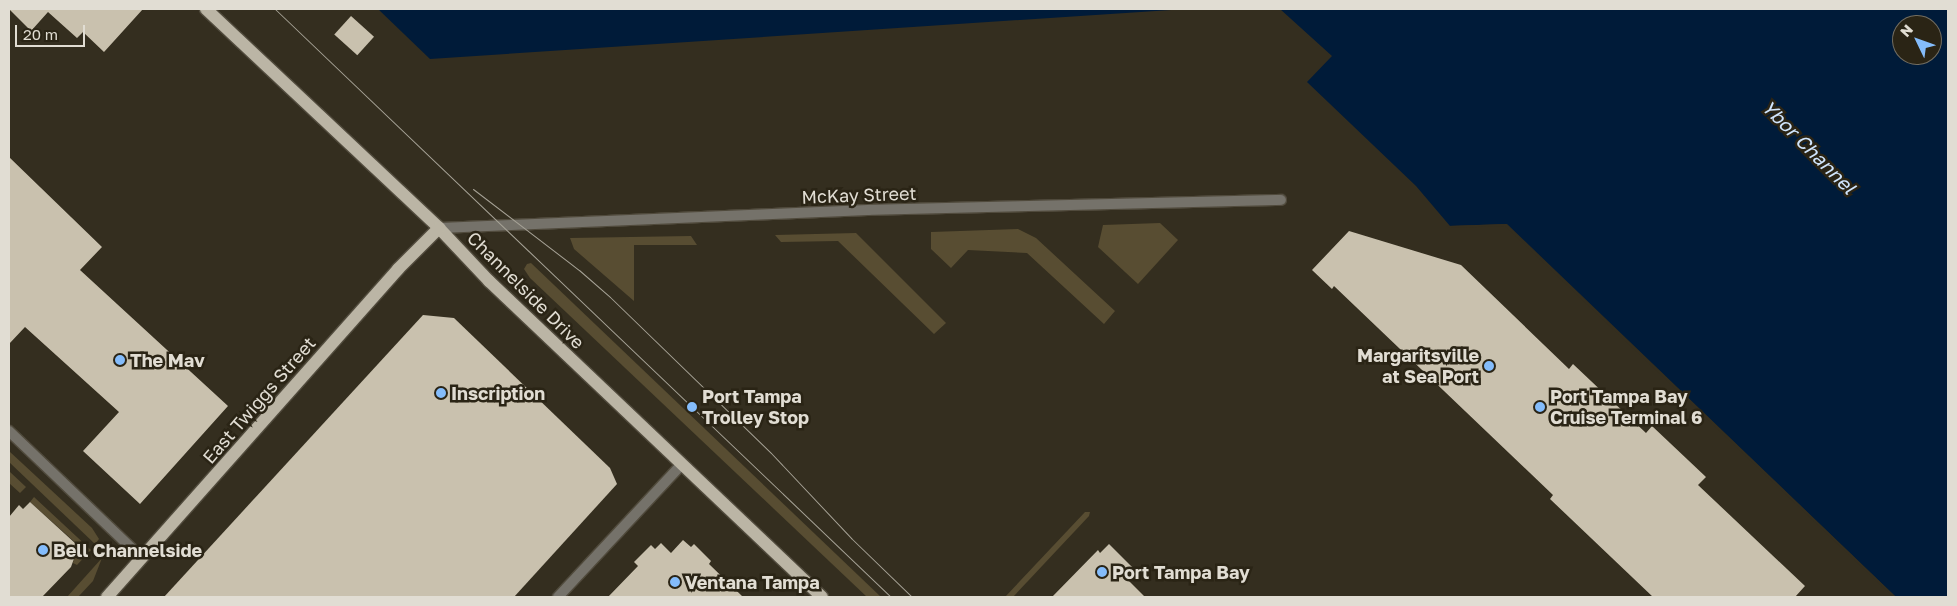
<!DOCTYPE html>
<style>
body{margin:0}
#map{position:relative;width:1957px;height:606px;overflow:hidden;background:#342e1f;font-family:"Golos Text",sans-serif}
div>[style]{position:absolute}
.green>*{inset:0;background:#584d32}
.water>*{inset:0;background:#001b39}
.pier>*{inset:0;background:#342e1f}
.building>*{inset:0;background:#c9c1ae;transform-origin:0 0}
.roads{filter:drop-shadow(1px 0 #504a3c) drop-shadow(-1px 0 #504a3c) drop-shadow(0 1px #504a3c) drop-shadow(0 -1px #504a3c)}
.minor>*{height:10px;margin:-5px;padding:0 5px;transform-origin:5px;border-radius:5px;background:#75726a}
.primary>*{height:12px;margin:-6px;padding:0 6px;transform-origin:6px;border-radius:6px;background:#bbb5a5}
.tram>*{height:1px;margin:-0.5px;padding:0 0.5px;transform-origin:0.5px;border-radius:0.5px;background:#a6a296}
.dots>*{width:14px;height:14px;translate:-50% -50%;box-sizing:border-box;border:2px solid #2a2415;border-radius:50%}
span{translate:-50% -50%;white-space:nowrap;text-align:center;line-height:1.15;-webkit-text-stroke:5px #2a2415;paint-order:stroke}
.street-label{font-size:18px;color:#e1ddd3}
.poi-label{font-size:18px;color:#e1ddd3;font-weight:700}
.right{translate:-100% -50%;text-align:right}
.left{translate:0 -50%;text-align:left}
.water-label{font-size:19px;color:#d0e5fd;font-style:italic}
.frame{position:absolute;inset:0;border:10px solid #e1ddd3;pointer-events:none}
.north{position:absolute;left:1892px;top:15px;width:50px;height:50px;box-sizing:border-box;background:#2a2415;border:1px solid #736e61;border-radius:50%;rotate:312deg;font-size:14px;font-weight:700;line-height:20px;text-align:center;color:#e1ddd3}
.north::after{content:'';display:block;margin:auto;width:18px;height:22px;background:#84bcfb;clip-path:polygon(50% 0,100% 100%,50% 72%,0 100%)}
.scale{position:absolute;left:15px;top:25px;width:70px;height:22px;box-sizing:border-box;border:2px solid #e1ddd3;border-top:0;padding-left:6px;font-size:15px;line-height:18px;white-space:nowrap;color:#e1ddd3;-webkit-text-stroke:4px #2a2415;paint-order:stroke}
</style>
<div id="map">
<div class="green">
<div style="clip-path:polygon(1160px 223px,1178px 240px,1138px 284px,1098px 247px,1103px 225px)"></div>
<div style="clip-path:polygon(1018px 229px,1036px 238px,1115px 311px,1104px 324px,1027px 253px,968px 250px,951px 268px,931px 249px,931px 232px)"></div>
<div style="clip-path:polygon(856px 233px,946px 323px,934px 334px,838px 241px,781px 242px,775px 235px)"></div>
<div style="clip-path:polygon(691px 236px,697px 245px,634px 245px,634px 301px,574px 249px,570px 238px)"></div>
<div style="clip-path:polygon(531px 263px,881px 597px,867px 597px,530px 278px,524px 269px,527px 264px)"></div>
<div style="clip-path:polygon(9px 451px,92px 528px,99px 539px,95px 544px,9px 462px)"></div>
<div style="clip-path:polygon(9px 471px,26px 487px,20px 493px,9px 483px)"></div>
<div style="clip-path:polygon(34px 497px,91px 550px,77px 565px,73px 563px,77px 544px,30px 502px)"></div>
<div style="clip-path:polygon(1085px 512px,1090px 512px,1089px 516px,1013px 597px,1005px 597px)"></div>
<div style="clip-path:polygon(102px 558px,93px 581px,78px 597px,67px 597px)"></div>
</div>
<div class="water">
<div style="clip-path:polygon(378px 9px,1186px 9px,430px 59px)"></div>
<div style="clip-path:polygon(evenodd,1280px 9px,1948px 9px,1948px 597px,1896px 597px,1507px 224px,1450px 226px,1416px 186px,1307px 82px,1332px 56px,1280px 9px,1902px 25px,1932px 25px,1932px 55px,1902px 55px,1902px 25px)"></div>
</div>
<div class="pier">
<div style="clip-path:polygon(1506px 224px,1896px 597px,1893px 597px,1505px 226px,1450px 228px,1446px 226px)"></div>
</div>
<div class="building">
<div style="clip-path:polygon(9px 9px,143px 9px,104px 52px,83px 32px,77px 38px,48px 12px,31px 31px)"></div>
<div style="left:351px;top:16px;width:31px;height:25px;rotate:42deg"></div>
<div style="clip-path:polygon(9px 157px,102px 247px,80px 270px,228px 406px,140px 504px,83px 451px,119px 412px,25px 327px,9px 344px)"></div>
<div style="clip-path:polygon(1349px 231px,1461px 265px,1569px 369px,1573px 364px,1646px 433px,1652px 426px,1706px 477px,1698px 485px,1805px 586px,1795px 597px,1653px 597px,1550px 499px,1553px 495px,1334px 286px,1332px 289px,1312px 270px)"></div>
<div style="clip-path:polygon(423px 315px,454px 318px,610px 468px,617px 484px,514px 597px,164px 597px)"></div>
<div style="clip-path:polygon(30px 502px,76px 544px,76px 553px,71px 567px,42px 597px,9px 597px,9px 517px,19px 505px,23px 509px)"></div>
<div style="clip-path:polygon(683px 540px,691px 547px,694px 544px,711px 561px,709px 564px,743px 597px,608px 597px,638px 566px,634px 562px,651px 545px,655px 549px,661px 543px,671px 553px)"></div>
<div style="clip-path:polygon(1109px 544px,1132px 567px,1124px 576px,1145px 597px,1052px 597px,1098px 550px,1100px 553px)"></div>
</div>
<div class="roads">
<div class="minor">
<div style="left:439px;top:228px;width:430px;rotate:-2.4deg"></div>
<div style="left:869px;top:210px;width:412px;rotate:-1.4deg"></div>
<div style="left:9px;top:431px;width:184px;rotate:43.7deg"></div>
<div style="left:558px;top:597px;width:182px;rotate:-47deg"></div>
</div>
<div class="primary">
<div style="left:206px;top:9px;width:320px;rotate:43.2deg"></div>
<div style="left:439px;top:228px;width:73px;rotate:46.7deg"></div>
<div style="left:489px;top:281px;width:459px;rotate:43.5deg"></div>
<div style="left:107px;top:597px;width:438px;rotate:-48.4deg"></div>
<div style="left:398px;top:269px;width:58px;rotate:-45deg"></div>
</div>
</div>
<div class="tram">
<div style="left:275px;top:9px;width:852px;rotate:43.67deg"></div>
<div style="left:473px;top:189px;width:133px;rotate:37.4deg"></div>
<div style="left:579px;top:270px;width:41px;rotate:41.1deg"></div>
<div style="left:610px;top:297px;width:224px;rotate:44.1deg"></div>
<div style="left:771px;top:453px;width:117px;rotate:46.7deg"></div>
<div style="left:851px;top:538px;width:85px;rotate:44deg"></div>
</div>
<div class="dots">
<div style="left:120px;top:360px;background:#84bcfb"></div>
<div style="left:1489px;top:366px;background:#84bcfb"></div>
<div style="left:441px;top:393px;background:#84bcfb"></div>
<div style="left:692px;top:407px;background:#84bcfb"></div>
<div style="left:1540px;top:407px;background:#84bcfb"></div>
<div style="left:43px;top:550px;background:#84bcfb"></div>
<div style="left:1102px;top:572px;background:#84bcfb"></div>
<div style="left:675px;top:582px;background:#84bcfb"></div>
</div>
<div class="street-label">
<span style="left:859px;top:195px;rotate:-2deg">McKay Street</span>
<span style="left:526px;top:290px;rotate:45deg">Channelside Drive</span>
<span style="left:259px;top:400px;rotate:-49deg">East Twiggs Street</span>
</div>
<div class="poi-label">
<span class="right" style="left:1479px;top:366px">Margaritsville<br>at Sea Port</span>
<span class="left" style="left:130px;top:360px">The Mav</span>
<span class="left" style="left:451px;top:393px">Inscription</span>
<span class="left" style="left:702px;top:407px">Port Tampa<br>Trolley Stop</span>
<span class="left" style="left:1550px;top:407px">Port Tampa Bay<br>Cruise Terminal 6</span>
<span class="left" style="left:53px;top:550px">Bell Channelside</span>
<span class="left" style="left:1112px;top:572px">Port Tampa Bay</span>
<span class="left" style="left:685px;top:582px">Ventana Tampa</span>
</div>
<div class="water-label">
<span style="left:1809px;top:147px;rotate:45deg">Ybor Channel</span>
</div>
<div class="frame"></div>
<div class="north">N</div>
<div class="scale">20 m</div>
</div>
